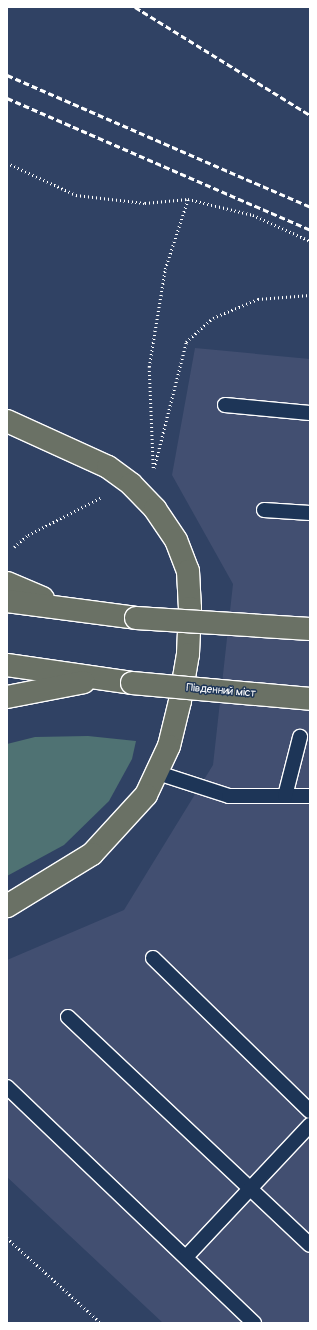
<!DOCTYPE html>
<meta charset="utf-8">
<style>
body{margin:0}
#map{position:relative;width:317px;height:1330px;overflow:hidden;background:#304264;font-family:Pangolin,sans-serif}
div>[style]{position:absolute}
.built>*{inset:0;background:#424f71}
.green>*{inset:0;background:#4f7273}
.path>*{height:2.5px;margin-top:-1.25px;transform-origin:0;background:repeating-linear-gradient(90deg,#fff 0 1px,transparent 0 4px)}
.roads{filter:drop-shadow(1px 0 #fff) drop-shadow(-1px 0 #fff) drop-shadow(0 1px #fff) drop-shadow(0 -1px #fff)}
.service>*{height:14px;margin:-7px;padding:0 7px;transform-origin:7px;border-radius:7px;background:#1d3557}
.primary>*{height:22px;margin:-11px;padding:0 11px;transform-origin:11px;border-radius:11px;background:#6a7165}
.rail>*{height:3px;margin-top:-1.5px;transform-origin:0;background:repeating-linear-gradient(90deg,#fff 0 6px,transparent 0 9px)}
.bridges{filter:drop-shadow(1px 0 #fff) drop-shadow(-1px 0 #fff) drop-shadow(0 1px #fff) drop-shadow(0 -1px #fff)}
.primary-bridge>*{height:22px;margin:-11px;padding:0 11px;transform-origin:11px;border-radius:11px;background:#6a7165}
span{translate:-50% -50%;white-space:nowrap;text-align:center;line-height:1.15;-webkit-text-stroke:3px #1d3557;paint-order:stroke}
.street-label{font-size:11px;color:#fff}
.frame{position:absolute;inset:0;border:8px solid #fff;pointer-events:none}
</style>
<div id="map">
<div class="built">
<div style="clip-path:polygon(195px 348px,310px 359px,310px 1323px,163px 1323px,7px 1177px,7px 960px,124px 910px,213px 765px,233px 584px,172px 475px)"></div>
</div>
<div class="green">
<div style="clip-path:polygon(88px 736px,136px 741px,132px 759px,109px 801px,64px 845px,7px 876px,7px 744px,35px 737px)"></div>
</div>
<div class="path">
<div style="left:7px;top:163px;width:76px;rotate:24.9deg"></div>
<div style="left:76px;top:195px;width:69px;rotate:6.6deg"></div>
<div style="left:145px;top:203px;width:43px;rotate:-5.3deg"></div>
<div style="left:153px;top:468px;width:101px;rotate:-92.3deg"></div>
<div style="left:149px;top:367px;width:99px;rotate:-80.7deg"></div>
<div style="left:165px;top:269px;width:74px;rotate:-71.8deg"></div>
<div style="left:188px;top:199px;width:67px;rotate:13.8deg"></div>
<div style="left:253px;top:215px;width:63px;rotate:24.5deg"></div>
<div style="left:154px;top:468px;width:130px;rotate:-75.7deg"></div>
<div style="left:186px;top:342px;width:36px;rotate:-42deg"></div>
<div style="left:213px;top:318px;width:49px;rotate:-22.9deg"></div>
<div style="left:258px;top:299px;width:52px;rotate:-4.4deg"></div>
<div style="left:14px;top:547px;width:18px;rotate:-41deg"></div>
<div style="left:28px;top:535px;width:83px;rotate:-27.2deg"></div>
<div style="left:7px;top:1238px;width:127px;rotate:42.1deg"></div>
</div>
<div class="roads">
<div class="service">
<div style="left:225px;top:405px;width:85px;rotate:5.4deg"></div>
<div style="left:264px;top:510px;width:46px;rotate:3.7deg"></div>
<div style="left:158px;top:773px;width:75px;rotate:17.9deg"></div>
<div style="left:229px;top:796px;width:81px"></div>
<div style="left:285px;top:796px;width:61px;rotate:-75.7deg"></div>
<div style="left:153px;top:958px;width:219px;rotate:44.3deg"></div>
<div style="left:68px;top:1017px;width:332px;rotate:43.3deg"></div>
<div style="left:7px;top:1087px;width:342px;rotate:43.7deg"></div>
<div style="left:186px;top:1257px;width:181px;rotate:-46.8deg"></div>
</div>
<div class="primary">
<div style="left:7px;top:421px;width:111px;rotate:24.5deg"></div>
<div style="left:108px;top:467px;width:29px;rotate:36deg"></div>
<div style="left:131px;top:484px;width:35px;rotate:46deg"></div>
<div style="left:155px;top:509px;width:37px;rotate:56deg"></div>
<div style="left:176px;top:540px;width:33px;rotate:69deg"></div>
<div style="left:188px;top:571px;width:37px;rotate:87deg"></div>
<div style="left:190px;top:608px;width:46px;rotate:92.5deg"></div>
<div style="left:188px;top:654px;width:48px;rotate:99.7deg"></div>
<div style="left:180px;top:701px;width:46px;rotate:103.7deg"></div>
<div style="left:169px;top:746px;width:54px;rotate:115.1deg"></div>
<div style="left:146px;top:795px;width:80px;rotate:132.5deg"></div>
<div style="left:92px;top:854px;width:100px;rotate:148.5deg"></div>
<div style="left:7px;top:583px;width:39px;rotate:23deg"></div>
<div style="left:7px;top:601px;width:130px;rotate:7.5deg"></div>
<div style="left:7px;top:665px;width:126px;rotate:8.2deg"></div>
<div style="left:7px;top:697px;width:78px;rotate:-11deg"></div>
</div>
</div>
<div class="rail">
<div style="left:135px;top:7px;width:206px;rotate:31.7deg"></div>
<div style="left:7px;top:75px;width:331px;rotate:23.5deg"></div>
<div style="left:7px;top:98px;width:331px;rotate:23.5deg"></div>
</div>
<div class="bridges">
<div class="primary-bridge">
<div style="left:136px;top:618px;width:174px;rotate:3.6deg"></div>
<div style="left:132px;top:683px;width:179px;rotate:5.1deg"></div>
</div>
</div>
<div class="street-label">
<span style="left:221px;top:691px;rotate:5deg">Південний міст</span>
</div>
<div class="frame"></div>
</div>
